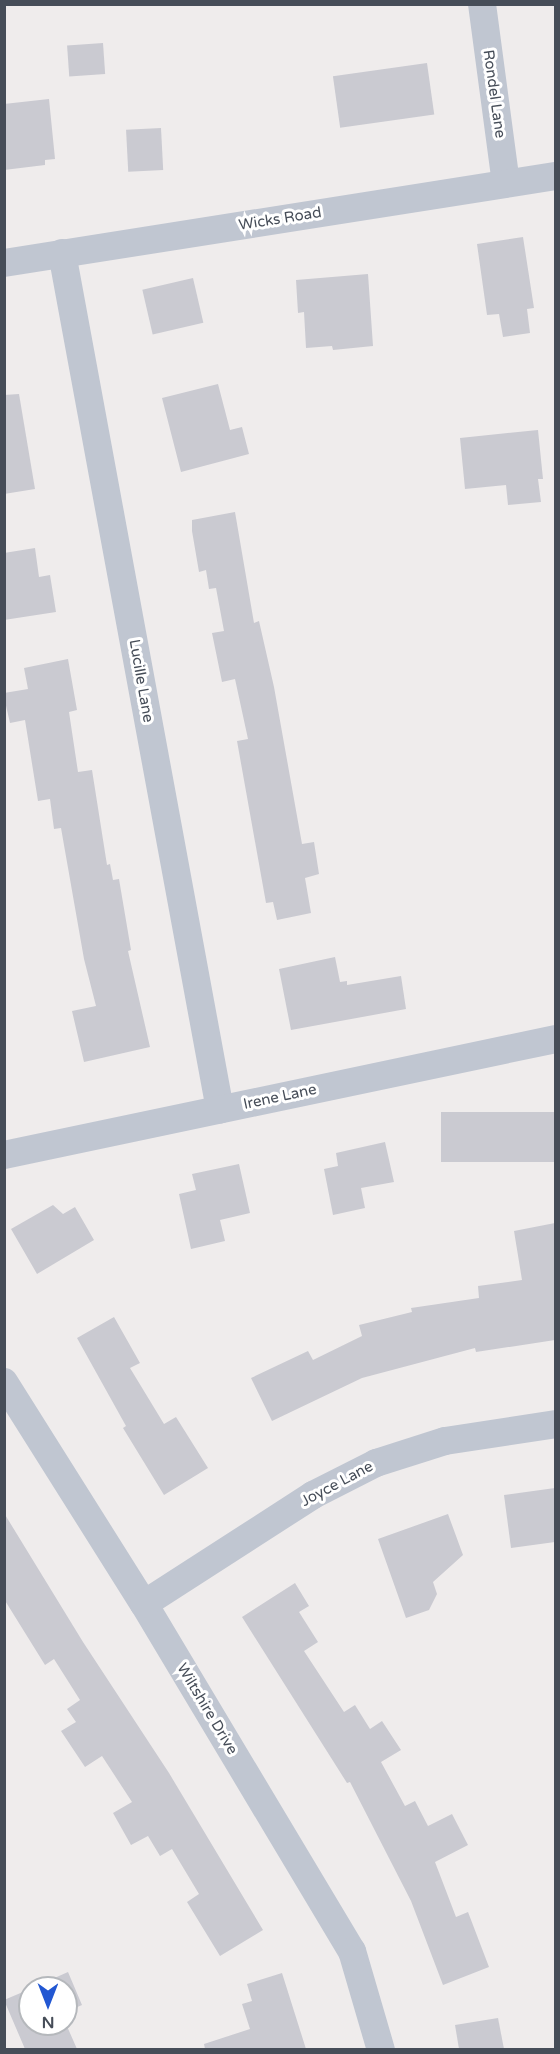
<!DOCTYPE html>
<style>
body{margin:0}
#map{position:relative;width:560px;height:2054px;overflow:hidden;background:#efecec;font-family:"Varela Round",sans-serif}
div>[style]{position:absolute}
.building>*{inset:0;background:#cacad1;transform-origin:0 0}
.street>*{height:28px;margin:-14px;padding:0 14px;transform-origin:14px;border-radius:14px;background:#c0c6d1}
span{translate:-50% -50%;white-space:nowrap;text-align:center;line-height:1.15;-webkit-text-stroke:6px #fff;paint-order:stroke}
.street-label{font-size:15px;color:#464d58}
.frame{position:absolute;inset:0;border:6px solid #464d58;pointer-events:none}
.north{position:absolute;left:18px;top:1976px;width:60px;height:60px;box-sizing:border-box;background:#fff;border:2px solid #b5b8bc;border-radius:50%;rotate:180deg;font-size:16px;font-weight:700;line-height:24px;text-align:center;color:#464d58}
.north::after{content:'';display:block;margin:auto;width:21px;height:27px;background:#2257d2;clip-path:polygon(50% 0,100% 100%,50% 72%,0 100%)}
</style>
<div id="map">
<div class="building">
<div style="left:103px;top:43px;width:31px;height:36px;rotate:86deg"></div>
<div style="left:427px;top:63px;width:52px;height:95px;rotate:82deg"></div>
<div style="clip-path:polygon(49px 99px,55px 159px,45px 160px,45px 165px,4px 170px,4px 104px)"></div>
<div style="left:161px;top:128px;width:42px;height:35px;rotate:87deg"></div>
<div style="clip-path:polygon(523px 237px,534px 308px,527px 309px,530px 333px,503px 337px,499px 314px,487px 315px,477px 244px)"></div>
<div style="clip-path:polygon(368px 274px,373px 346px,333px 350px,332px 346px,306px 348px,304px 312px,298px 313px,296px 280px)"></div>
<div style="left:193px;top:278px;width:46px;height:52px;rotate:77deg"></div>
<div style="clip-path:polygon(218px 384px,230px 430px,242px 427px,249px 454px,181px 472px,162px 398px)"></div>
<div style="clip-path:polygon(19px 394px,35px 489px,4px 494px,4px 395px)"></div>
<div style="clip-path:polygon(538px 430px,543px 479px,538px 479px,541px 502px,508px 505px,506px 485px,465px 489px,460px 438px)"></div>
<div style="clip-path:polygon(235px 512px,254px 623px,259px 621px,274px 687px,302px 844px,314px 842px,319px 874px,305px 878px,311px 913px,277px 920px,273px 902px,266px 903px,237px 741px,248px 739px,235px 679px,222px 682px,212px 633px,224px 631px,216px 588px,209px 589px,206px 570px,199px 572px,192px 531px,192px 520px)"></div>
<div style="clip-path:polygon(35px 548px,39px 577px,50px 575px,56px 612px,4px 620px,4px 553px)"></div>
<div style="clip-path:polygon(68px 659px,77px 710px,69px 712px,78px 772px,92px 770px,107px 865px,110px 864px,113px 880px,119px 879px,131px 950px,128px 951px,150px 1047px,84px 1062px,72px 1011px,96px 1006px,84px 959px,61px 828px,54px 829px,50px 799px,38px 801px,25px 720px,10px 723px,4px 697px,4px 693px,28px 689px,24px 668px)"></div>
<div style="clip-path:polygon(335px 957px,340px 982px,347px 981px,347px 985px,401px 976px,406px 1009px,291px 1030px,279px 969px)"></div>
<div style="left:555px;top:1112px;width:50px;height:114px;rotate:90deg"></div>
<div style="clip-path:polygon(385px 1142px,394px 1182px,361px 1188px,365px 1208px,333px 1215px,324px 1169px,338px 1166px,336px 1153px)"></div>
<div style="clip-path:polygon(239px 1164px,250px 1213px,220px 1220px,225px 1241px,191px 1249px,179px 1194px,196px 1190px,192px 1174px)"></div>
<div style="clip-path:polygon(53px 1205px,63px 1214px,75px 1207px,94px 1240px,37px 1274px,11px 1229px)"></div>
<div style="clip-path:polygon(555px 1223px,555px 1340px,476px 1352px,475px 1348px,362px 1378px,272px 1421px,251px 1378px,308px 1351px,313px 1360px,362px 1336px,359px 1325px,412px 1312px,411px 1308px,479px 1298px,478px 1286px,522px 1280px,514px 1231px)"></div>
<div style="clip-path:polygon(114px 1317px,140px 1363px,130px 1368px,164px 1424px,176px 1417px,208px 1468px,164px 1495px,123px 1428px,126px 1426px,77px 1338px)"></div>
<div style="clip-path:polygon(555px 1488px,555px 1542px,511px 1548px,504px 1495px)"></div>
<div style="clip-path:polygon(4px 1513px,83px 1642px,169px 1773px,263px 1930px,220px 1956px,187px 1902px,199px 1894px,172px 1849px,160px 1856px,148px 1836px,131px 1845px,113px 1813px,132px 1802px,102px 1756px,85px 1767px,61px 1731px,76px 1722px,67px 1709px,80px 1700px,54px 1659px,45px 1665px,4px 1599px)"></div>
<div style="clip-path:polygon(448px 1514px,463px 1555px,433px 1582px,437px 1594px,429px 1610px,406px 1618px,378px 1539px)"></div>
<div style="clip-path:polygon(295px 1583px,309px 1606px,299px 1612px,318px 1642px,304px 1651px,344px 1712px,355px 1705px,370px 1729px,382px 1721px,401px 1750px,381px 1762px,405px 1806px,415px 1801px,428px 1826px,452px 1814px,468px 1845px,435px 1862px,456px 1917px,468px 1912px,489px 1967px,443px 1985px,411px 1901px,350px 1782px,347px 1783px,242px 1617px)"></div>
<div style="clip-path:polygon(68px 1972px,82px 2005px,66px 2012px,66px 1988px,32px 1988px)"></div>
<div style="clip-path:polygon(282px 1973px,306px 2049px,205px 2049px,204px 2044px,250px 2029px,242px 2004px,252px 2001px,247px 1984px)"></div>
<div style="clip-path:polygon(30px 1989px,30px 2024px,66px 2024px,77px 2049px,25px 2049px,4px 2000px)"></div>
<div style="clip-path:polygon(498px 2018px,504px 2049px,459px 2049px,455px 2025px)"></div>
</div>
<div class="street">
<div style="left:482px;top:4px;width:181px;rotate:82.4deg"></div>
<div style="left:62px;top:253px;width:871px;rotate:79.55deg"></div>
<div style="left:4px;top:263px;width:559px;rotate:-8.96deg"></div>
<div style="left:4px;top:1155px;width:564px;rotate:-11.87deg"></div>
<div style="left:4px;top:1382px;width:262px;rotate:57.8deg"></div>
<div style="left:144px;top:1604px;width:405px;rotate:59.1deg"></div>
<div style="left:352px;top:1951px;width:103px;rotate:73.7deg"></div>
<div style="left:144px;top:1604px;width:201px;rotate:-32.8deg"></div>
<div style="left:313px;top:1495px;width:71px;rotate:-26.9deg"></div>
<div style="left:376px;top:1463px;width:72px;rotate:-17.7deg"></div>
<div style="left:445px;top:1441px;width:112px;rotate:-8.7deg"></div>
</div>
<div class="street-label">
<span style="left:494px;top:94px;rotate:82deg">Rondel Lane</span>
<span style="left:280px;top:219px;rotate:-9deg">Wicks Road</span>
<span style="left:141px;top:681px;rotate:80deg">Lucille Lane</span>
<span style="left:280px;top:1097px;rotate:-12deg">Irene Lane</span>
<span style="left:337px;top:1484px;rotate:-28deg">Joyce Lane</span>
<span style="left:207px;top:1709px;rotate:59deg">Wiltshire Drive</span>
</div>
<div class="frame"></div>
<div class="north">N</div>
</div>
